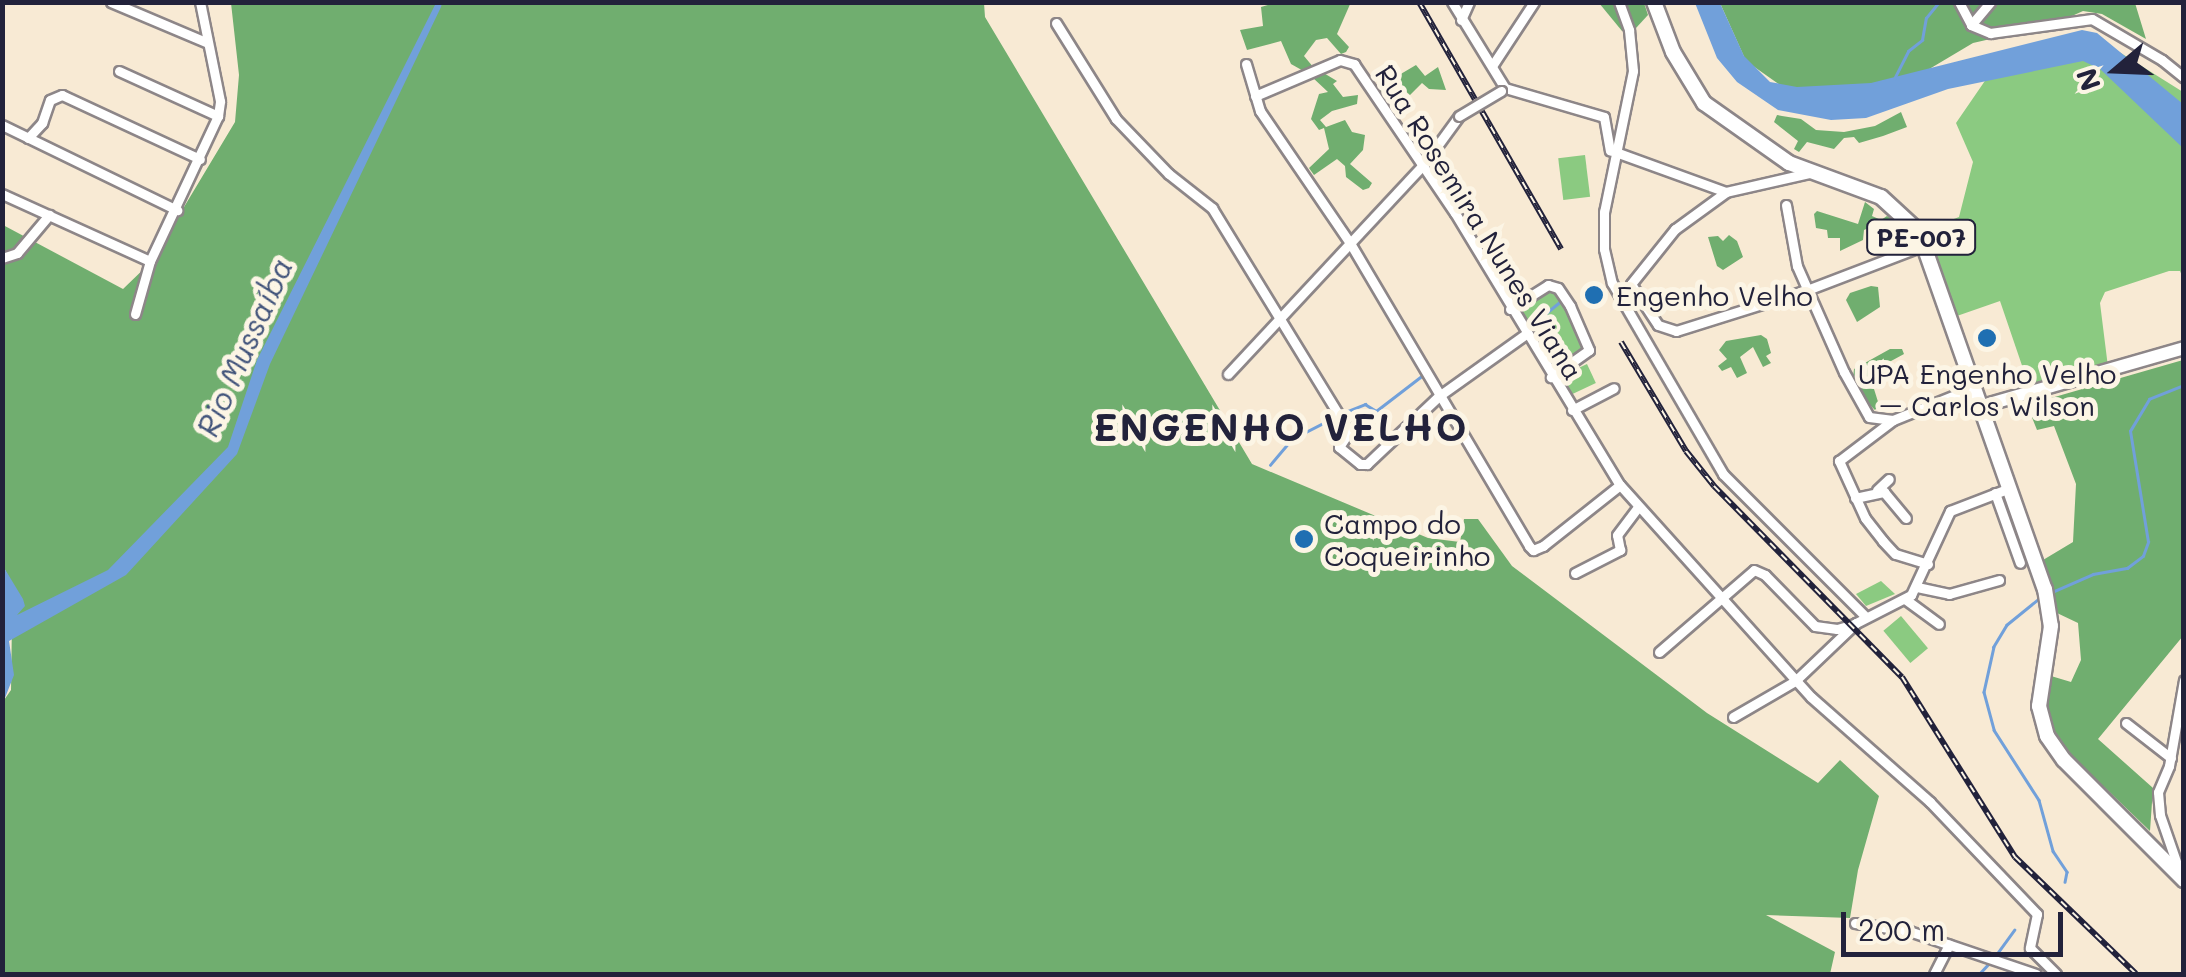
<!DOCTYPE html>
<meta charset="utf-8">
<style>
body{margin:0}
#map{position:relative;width:2186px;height:977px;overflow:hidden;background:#f8ead4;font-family:Mali,sans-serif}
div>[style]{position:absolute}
.green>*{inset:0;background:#8bca81;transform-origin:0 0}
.forest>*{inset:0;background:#70ae6f}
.water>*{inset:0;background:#71a0da}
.stream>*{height:2.5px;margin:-1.25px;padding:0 1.25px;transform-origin:1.25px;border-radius:1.25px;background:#71a0da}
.roads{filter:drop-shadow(2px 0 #8d8688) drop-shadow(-2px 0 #8d8688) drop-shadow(0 2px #8d8688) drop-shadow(0 -2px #8d8688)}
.street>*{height:9px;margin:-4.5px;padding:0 4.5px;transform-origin:4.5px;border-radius:4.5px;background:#fff}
.secondary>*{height:12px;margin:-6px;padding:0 6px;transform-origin:6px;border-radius:6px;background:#fff}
.primary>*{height:14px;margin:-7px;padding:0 7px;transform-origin:7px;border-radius:7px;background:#fff}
.rail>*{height:6px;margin-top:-3px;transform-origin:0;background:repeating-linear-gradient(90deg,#fcf5e5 0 8px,#22223b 0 16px);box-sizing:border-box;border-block:2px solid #22223b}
.bridges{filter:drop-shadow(2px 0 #8d8688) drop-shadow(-2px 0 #8d8688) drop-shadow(0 2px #8d8688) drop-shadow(0 -2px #8d8688)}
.street-bridge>*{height:9px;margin:-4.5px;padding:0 4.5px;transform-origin:4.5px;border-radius:4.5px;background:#fff}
.dots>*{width:28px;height:28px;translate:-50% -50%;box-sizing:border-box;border:5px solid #fcf5e5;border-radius:50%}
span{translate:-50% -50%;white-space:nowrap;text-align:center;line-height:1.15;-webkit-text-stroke:10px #fcf5e5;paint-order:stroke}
.shield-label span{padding:2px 8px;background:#fcf5e5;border:2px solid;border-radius:8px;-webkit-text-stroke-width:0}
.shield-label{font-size:25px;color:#22223b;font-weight:700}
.street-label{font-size:28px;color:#22223b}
.poi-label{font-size:28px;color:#22223b}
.left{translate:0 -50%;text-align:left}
.water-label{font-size:30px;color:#42547b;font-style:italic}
.district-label{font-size:38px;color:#22223b;font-weight:700;letter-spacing:2.5px}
.frame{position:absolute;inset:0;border:5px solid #22223b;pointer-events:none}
.north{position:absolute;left:2066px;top:20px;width:100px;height:100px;-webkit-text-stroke:8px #fcf5e5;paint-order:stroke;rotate:251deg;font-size:28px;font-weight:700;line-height:40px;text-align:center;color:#22223b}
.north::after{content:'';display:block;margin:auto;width:35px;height:45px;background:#22223b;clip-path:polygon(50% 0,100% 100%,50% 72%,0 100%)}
.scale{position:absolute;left:1841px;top:912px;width:222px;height:45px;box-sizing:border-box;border:5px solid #22223b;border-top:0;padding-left:12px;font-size:30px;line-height:35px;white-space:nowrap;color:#22223b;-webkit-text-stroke:8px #fcf5e5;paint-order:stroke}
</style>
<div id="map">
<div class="green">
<div style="clip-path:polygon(2116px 50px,2183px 92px,2183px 278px,2180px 271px,2169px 271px,2105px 292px,2100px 303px,2108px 367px,2030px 389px,2000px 301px,1954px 317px,1925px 230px,1959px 217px,1973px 162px,1956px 123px,2002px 56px)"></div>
<div style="left:1585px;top:155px;width:42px;height:27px;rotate:83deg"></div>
<div style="clip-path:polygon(1549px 287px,1555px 287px,1589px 346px,1553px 370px,1515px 307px)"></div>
<div style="left:1587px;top:364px;width:21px;height:27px;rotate:65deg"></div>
<div style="clip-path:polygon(1881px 581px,1895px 594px,1866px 606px,1856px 594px)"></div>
<div style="left:1901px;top:616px;width:42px;height:23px;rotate:50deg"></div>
</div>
<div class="forest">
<div style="clip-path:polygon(1351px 2px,1337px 34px,1349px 47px,1346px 52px,1341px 54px,1327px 38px,1316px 40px,1304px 56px,1314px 68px,1307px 73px,1291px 64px,1281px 41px,1247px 50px,1240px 30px,1263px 26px,1261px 7px,1275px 3px)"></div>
<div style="clip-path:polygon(231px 3px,984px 3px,985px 17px,1252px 464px,1428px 538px,1460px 542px,1464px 519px,1478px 519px,1512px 566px,1707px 713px,1818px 783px,1840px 760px,1879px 796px,1858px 870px,1850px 918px,1766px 915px,1835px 952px,1830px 974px,3px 974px,2px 703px,11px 690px,12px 619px,24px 606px,3px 566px,3px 225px,123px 289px,151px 262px,235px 122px,239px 75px)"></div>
<div style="clip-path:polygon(1599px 3px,1644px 3px,1648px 15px,1636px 28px,1622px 31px)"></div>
<div style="clip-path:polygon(1720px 3px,2135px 3px,2146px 39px,2102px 14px,2083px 11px,2052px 25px,1973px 43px,1894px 90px,1794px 95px,1746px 61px)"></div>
<div style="clip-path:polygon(1416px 65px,1425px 76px,1438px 67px,1446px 90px,1429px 89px,1422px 83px,1410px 95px,1403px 89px,1387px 102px,1377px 88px)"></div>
<div style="clip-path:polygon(1322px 72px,1337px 81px,1333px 84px,1343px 97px,1358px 95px,1357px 104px,1332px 111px,1320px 120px,1326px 127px,1345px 120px,1352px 132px,1365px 135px,1363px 150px,1350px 164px,1372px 183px,1369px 188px,1363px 190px,1346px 177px,1345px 166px,1337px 159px,1314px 175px,1309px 168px,1329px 149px,1324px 128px,1319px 130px,1311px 119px,1319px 94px,1328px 92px,1312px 77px)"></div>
<div style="clip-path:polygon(1901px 112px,1907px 127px,1883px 136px,1859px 143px,1854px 137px,1844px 138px,1834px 149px,1807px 142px,1799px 152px,1794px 149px,1798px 141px,1774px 122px,1777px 115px,1782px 116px,1801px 119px,1816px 130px,1844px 132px,1875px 126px)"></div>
<div style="clip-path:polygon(1865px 202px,1874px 209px,1872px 216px,1881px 220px,1887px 216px,1897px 222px,1913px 245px,1898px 249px,1875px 225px,1864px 230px,1863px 240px,1840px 251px,1840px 238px,1828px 238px,1827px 230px,1816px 228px,1814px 214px,1817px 211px,1858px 224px)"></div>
<div style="clip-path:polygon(1729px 235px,1737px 241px,1743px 257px,1723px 270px,1717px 266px,1708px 237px,1718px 236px,1723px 241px)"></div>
<div style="clip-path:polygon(1871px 286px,1878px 287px,1880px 307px,1857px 322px,1846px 300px,1850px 293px)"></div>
<div style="clip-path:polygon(1761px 335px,1767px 339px,1771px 353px,1766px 356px,1771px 363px,1763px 367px,1753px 347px,1740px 357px,1747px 373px,1737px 378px,1731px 367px,1722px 371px,1718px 366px,1727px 359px,1719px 350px,1726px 341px)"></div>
<div style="clip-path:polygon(1890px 349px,1902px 349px,1904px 354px,1869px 373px,1879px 405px,1875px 410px,1861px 396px,1853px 378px,1854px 369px)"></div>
<div style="clip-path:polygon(2183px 360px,2183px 636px,2098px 739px,2153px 788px,2150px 831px,2070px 754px,2050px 728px,2046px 698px,2051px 676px,2071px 682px,2081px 660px,2078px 623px,2057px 613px,2043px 560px,2073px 542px,2076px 484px,2054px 426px,2037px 430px,2027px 405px)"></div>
</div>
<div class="water">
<div style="clip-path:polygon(436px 3px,442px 3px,441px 7px,270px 364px,237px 454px,126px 575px,9px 641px,14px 675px,3px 703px,3px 566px,23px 599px,25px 606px,17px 615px,108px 570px,228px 447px,257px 360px)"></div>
<div style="clip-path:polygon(1695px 3px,1720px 3px,1744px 56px,1770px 82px,1797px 87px,1871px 83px,2082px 30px,2097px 33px,2183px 104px,2183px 148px,2100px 69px,2083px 61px,1948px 89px,1866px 118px,1831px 120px,1778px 110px,1737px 82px,1717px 58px)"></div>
</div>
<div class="stream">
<div style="left:1894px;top:79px;width:31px;rotate:-63deg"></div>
<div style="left:1908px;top:51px;width:18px;rotate:-38deg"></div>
<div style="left:1922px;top:40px;width:22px;rotate:-80deg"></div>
<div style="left:1926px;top:18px;width:21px;rotate:-51deg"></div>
<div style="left:1529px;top:327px;width:41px;rotate:-39.1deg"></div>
<div style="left:1343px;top:413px;width:24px;rotate:-22deg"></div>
<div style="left:1365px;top:404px;width:13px;rotate:32deg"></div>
<div style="left:1376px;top:411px;width:59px;rotate:-37.5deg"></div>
<div style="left:1270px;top:465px;width:34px;rotate:-50deg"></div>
<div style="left:1292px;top:439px;width:48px;rotate:-27.1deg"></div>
<div style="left:2050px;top:593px;width:47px;rotate:-23.8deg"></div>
<div style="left:2093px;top:574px;width:35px;rotate:-10deg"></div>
<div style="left:2127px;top:568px;width:20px;rotate:-37deg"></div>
<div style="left:2143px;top:556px;width:15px;rotate:-70deg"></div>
<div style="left:2148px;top:542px;width:112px;rotate:-99.2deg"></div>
<div style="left:2130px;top:431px;width:37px;rotate:-59deg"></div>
<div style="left:2149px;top:399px;width:38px;rotate:-22deg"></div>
<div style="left:2039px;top:599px;width:41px;rotate:140.9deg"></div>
<div style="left:2007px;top:625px;width:26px;rotate:121deg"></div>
<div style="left:1994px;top:647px;width:46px;rotate:102.5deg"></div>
<div style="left:1984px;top:692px;width:39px;rotate:75deg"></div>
<div style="left:1994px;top:730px;width:83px;rotate:57.3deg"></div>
<div style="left:2039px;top:800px;width:53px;rotate:74.6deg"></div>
<div style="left:2053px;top:851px;width:25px;rotate:56deg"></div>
<div style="left:2067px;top:872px;width:10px;rotate:101deg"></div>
<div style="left:1996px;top:955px;width:31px;rotate:-54deg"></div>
<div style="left:1979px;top:974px;width:18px;rotate:-47deg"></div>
</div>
<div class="roads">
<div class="street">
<div style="left:111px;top:2px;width:105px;rotate:22.9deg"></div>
<div style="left:1452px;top:2px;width:101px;rotate:58.4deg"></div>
<div style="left:1619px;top:2px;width:30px;rotate:70deg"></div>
<div style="left:1629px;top:30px;width:41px;rotate:84.4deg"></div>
<div style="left:1633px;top:71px;width:144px;rotate:101.6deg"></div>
<div style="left:1604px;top:212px;width:37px;rotate:90deg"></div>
<div style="left:1604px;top:249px;width:35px;rotate:77deg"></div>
<div style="left:1612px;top:283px;width:221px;rotate:59.8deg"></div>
<div style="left:1723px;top:474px;width:202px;rotate:45deg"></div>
<div style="left:1959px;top:2px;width:26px;rotate:62deg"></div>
<div style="left:1971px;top:25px;width:21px;rotate:23deg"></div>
<div style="left:1990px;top:33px;width:103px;rotate:-7.8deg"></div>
<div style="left:2092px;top:19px;width:81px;rotate:30.4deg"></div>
<div style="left:2162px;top:60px;width:28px;rotate:39deg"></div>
<div style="left:1461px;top:20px;width:20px;rotate:-66deg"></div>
<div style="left:1056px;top:23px;width:113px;rotate:58deg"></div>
<div style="left:1116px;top:119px;width:76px;rotate:46.1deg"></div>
<div style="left:1169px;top:174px;width:55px;rotate:38.3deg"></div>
<div style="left:1212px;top:208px;width:263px;rotate:58.5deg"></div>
<div style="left:1349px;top:432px;width:18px;rotate:124deg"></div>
<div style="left:1339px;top:447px;width:27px;rotate:39deg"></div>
<div style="left:1360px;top:464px;width:7px"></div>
<div style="left:1367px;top:464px;width:99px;rotate:-43.4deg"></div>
<div style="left:1439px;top:396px;width:107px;rotate:-35.5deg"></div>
<div style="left:1971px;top:25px;width:30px;rotate:-50deg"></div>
<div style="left:1246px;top:64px;width:49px;rotate:73.4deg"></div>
<div style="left:1260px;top:111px;width:160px;rotate:55.7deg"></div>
<div style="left:1350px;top:243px;width:352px;rotate:59.4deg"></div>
<div style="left:1529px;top:546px;width:6px;rotate:45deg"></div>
<div style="left:1533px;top:550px;width:11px;rotate:-22deg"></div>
<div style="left:1543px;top:546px;width:98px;rotate:-38.4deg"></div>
<div style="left:1492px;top:66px;width:77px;rotate:-56.7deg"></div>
<div style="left:119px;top:71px;width:109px;rotate:24.4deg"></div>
<div style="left:1505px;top:88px;width:103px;rotate:16.3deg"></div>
<div style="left:1604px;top:117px;width:34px;rotate:80deg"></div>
<div style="left:1610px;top:150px;width:123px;rotate:19.9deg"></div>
<div style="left:1255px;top:96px;width:92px;rotate:-23deg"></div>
<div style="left:1340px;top:60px;width:15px;rotate:16deg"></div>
<div style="left:1354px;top:64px;width:180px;rotate:55.9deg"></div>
<div style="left:1455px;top:213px;width:318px;rotate:58.8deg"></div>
<div style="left:1620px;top:485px;width:285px;rotate:48deg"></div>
<div style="left:1811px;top:697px;width:159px;rotate:41.4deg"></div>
<div style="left:1930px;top:802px;width:155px;rotate:46.3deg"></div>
<div style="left:2037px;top:914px;width:35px;rotate:102deg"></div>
<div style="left:2030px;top:948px;width:37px;rotate:45deg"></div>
<div style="left:2px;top:125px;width:195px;rotate:25.9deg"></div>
<div style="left:28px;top:138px;width:21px;rotate:-47deg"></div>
<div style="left:42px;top:123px;width:24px;rotate:-71deg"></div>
<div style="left:50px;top:100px;width:13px;rotate:-23deg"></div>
<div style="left:62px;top:95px;width:152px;rotate:24.9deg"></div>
<div style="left:1809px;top:173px;width:85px;rotate:167.1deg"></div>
<div style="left:1726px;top:192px;width:63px;rotate:144deg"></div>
<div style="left:1675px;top:229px;width:70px;rotate:128.7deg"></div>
<div style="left:1631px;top:284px;width:49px;rotate:56.6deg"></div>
<div style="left:1658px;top:325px;width:19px;rotate:18deg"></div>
<div style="left:1676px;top:331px;width:137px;rotate:-17.4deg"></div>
<div style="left:1807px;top:290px;width:126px;rotate:-20.9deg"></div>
<div style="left:2px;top:194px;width:162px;rotate:24.4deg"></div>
<div style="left:1786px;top:205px;width:62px;rotate:79.8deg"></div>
<div style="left:1797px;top:266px;width:116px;rotate:66.1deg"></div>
<div style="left:1844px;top:372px;width:51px;rotate:60.9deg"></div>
<div style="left:1869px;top:417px;width:24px;rotate:7deg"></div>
<div style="left:2px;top:258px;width:16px;rotate:-18deg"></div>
<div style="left:17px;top:253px;width:50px;rotate:-49.9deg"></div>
<div style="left:1510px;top:309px;width:45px;rotate:-32.3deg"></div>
<div style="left:1548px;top:285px;width:10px;rotate:17deg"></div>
<div style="left:1558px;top:288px;width:22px;rotate:56deg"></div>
<div style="left:1570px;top:306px;width:48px;rotate:66.6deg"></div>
<div style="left:1589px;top:350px;width:47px;rotate:144.6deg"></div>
<div style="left:135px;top:314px;width:55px;rotate:-74.2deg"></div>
<div style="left:150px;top:261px;width:160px;rotate:-64.9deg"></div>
<div style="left:218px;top:116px;width:15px;rotate:-82deg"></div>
<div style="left:220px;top:101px;width:101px;rotate:-101.4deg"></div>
<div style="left:1228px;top:374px;width:287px;rotate:-47deg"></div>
<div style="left:1424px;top:164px;width:59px;rotate:-53.9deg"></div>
<div style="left:1572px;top:410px;width:47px;rotate:-27.6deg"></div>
<div style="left:1877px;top:490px;width:16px;rotate:-43deg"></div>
<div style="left:1995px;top:493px;width:74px;rotate:70.3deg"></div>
<div style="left:1855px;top:498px;width:30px;rotate:-12deg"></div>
<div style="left:1884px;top:492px;width:34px;rotate:50deg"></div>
<div style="left:1928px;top:564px;width:34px;rotate:-163deg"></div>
<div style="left:1895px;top:554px;width:18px;rotate:-133deg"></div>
<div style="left:1883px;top:541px;width:29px;rotate:-128deg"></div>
<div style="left:1865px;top:518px;width:63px;rotate:-114.5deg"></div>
<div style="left:1839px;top:461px;width:68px;rotate:-37.2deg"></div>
<div style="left:1893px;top:420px;width:88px;rotate:-21.9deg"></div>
<div style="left:1575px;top:573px;width:51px;rotate:-27.1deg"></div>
<div style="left:1620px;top:550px;width:15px;rotate:-101deg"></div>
<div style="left:1617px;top:535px;width:35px;rotate:-53deg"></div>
<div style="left:1917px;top:587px;width:33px;rotate:12deg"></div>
<div style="left:1949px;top:594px;width:52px;rotate:-15.6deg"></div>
<div style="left:1905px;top:599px;width:42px;rotate:36.3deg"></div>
<div style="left:1659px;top:652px;width:125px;rotate:-40.8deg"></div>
<div style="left:1754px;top:570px;width:12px;rotate:24deg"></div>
<div style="left:1765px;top:575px;width:71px;rotate:45.6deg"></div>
<div style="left:1815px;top:626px;width:22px;rotate:8deg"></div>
<div style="left:1837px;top:629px;width:18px;rotate:-16deg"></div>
<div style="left:1733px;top:717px;width:72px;rotate:-30.1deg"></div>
<div style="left:1795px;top:681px;width:84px;rotate:-43.6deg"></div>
<div style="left:1856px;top:623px;width:62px;rotate:-27deg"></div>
<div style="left:1911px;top:595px;width:93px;rotate:-65.1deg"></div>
<div style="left:1950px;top:511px;width:64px;rotate:-21deg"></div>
<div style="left:2126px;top:723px;width:57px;rotate:37.9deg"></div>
<div style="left:2179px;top:870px;width:58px;rotate:-109.1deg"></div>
<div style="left:2160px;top:815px;width:23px;rotate:-95deg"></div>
<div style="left:2158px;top:792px;width:28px;rotate:-67deg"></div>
<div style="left:2169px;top:766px;width:87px;rotate:-80.1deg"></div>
<div style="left:1855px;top:923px;width:55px;rotate:8.4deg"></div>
<div style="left:1909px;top:931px;width:134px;rotate:18.7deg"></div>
<div style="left:1934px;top:974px;width:33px;rotate:-63deg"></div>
</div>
<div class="secondary">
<div style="left:1982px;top:406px;width:210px;rotate:-16deg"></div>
</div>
<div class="primary">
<div style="left:1654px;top:2px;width:53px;rotate:69.2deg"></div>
<div style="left:1673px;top:52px;width:60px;rotate:58.7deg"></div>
<div style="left:1704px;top:103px;width:104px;rotate:35.2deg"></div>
<div style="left:1789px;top:163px;width:98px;rotate:20.3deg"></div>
<div style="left:1881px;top:197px;width:52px;rotate:42.6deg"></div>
<div style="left:1919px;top:232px;width:379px;rotate:70.6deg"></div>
<div style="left:2045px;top:589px;width:37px;rotate:81deg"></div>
<div style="left:2051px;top:626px;width:81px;rotate:98.5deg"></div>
<div style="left:2039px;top:706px;width:31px;rotate:75deg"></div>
<div style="left:2047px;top:736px;width:29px;rotate:55deg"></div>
<div style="left:2064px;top:760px;width:170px;rotate:45deg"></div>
</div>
</div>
<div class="rail">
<div style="left:1419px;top:2px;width:285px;rotate:60.1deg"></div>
<div style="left:1621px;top:342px;width:127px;rotate:59.2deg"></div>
<div style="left:1686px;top:451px;width:45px;rotate:51.3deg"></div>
<div style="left:1714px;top:486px;width:268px;rotate:45.5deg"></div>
<div style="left:1902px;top:677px;width:213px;rotate:57.9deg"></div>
<div style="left:2015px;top:857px;width:168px;rotate:44deg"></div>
</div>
<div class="bridges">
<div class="street-bridge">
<div style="left:1459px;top:116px;width:49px;rotate:-30.8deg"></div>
</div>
</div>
<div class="dots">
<div style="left:1594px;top:295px;background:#1f6fb2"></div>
<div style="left:1987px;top:338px;background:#1f6fb2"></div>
<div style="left:1304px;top:539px;background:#1f6fb2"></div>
</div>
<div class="shield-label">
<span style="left:1921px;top:237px">PE-007</span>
</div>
<div class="street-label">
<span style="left:1480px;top:222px;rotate:58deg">Rua Rosemira Nunes Viana</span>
</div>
<div class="poi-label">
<span class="left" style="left:1616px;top:295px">Engenho Velho</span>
<span style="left:1987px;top:389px">UPA Engenho Velho<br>– Carlos Wilson</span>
<span class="left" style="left:1324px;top:539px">Campo do<br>Coqueirinho</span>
</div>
<div class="water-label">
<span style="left:244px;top:347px;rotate:-66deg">Rio Mussaíba</span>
</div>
<div class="district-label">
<span style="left:1281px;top:427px">ENGENHO VELHO</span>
</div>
<div class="frame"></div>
<div class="north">N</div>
<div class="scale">200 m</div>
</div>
